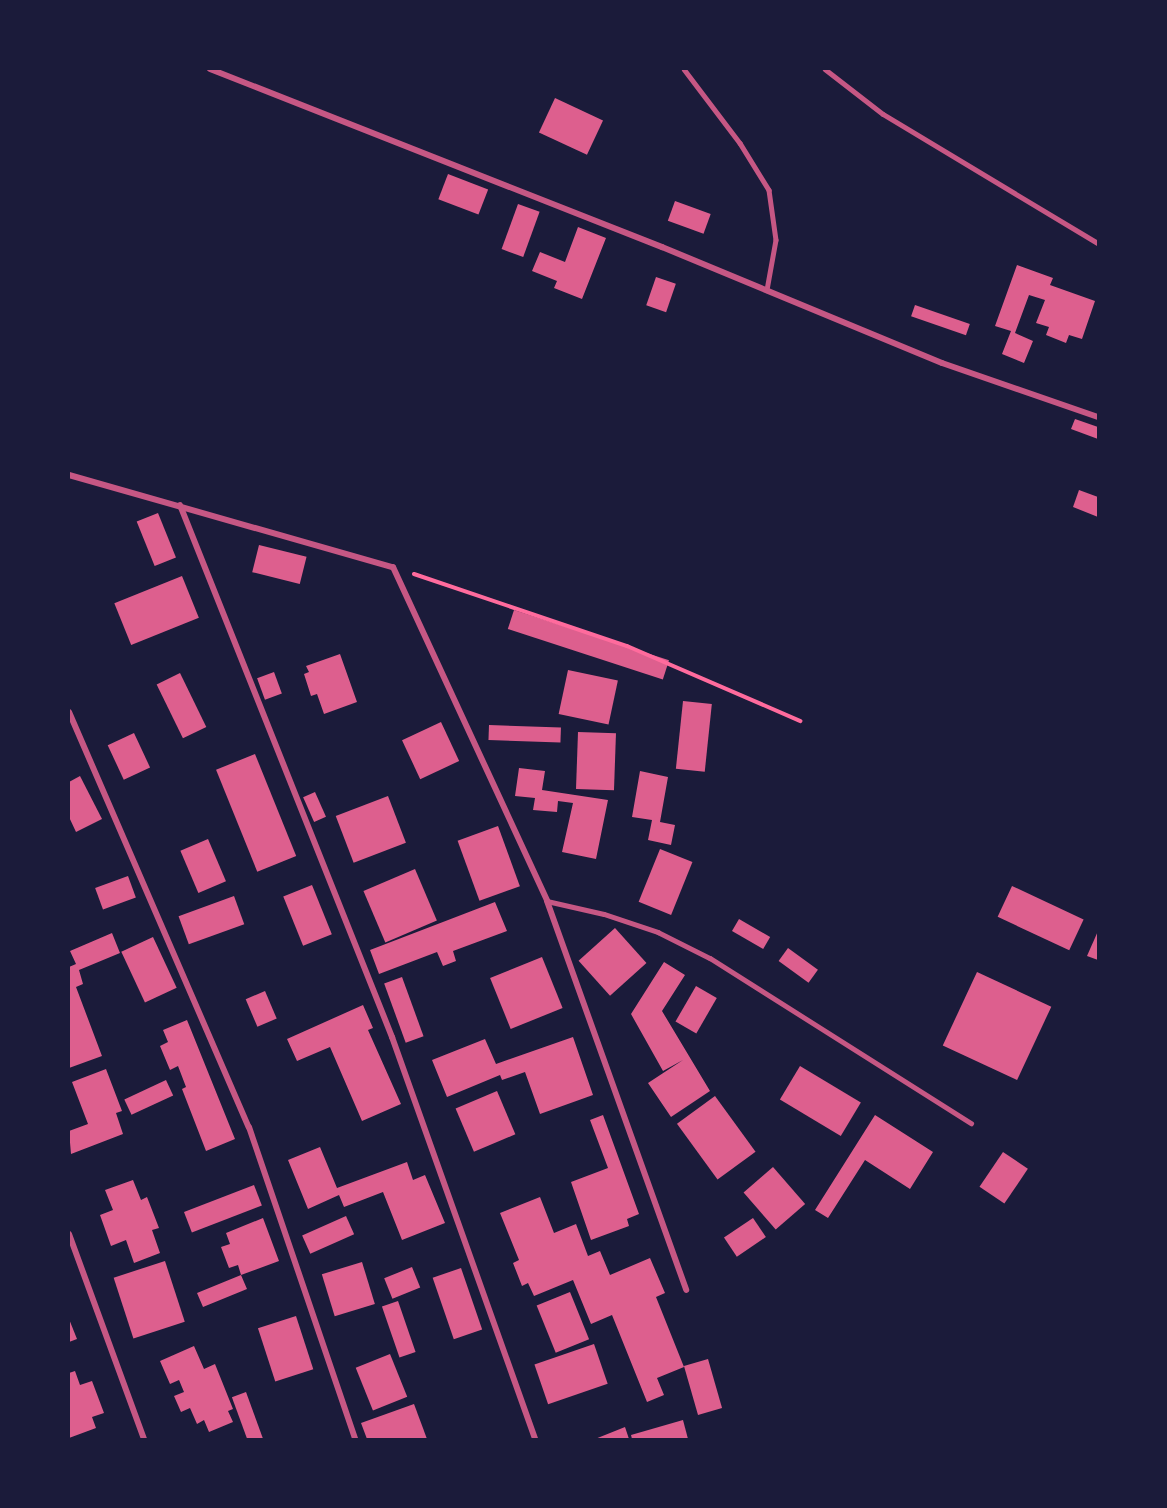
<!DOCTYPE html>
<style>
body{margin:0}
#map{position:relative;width:1167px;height:1508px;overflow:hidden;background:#1b1b3a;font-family:"Fira Sans",sans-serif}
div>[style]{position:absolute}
.building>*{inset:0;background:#dd5f8e;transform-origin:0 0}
.path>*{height:4px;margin:-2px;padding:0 2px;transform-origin:2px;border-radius:2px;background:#ff6b9d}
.service>*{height:4.5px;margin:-2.25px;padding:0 2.25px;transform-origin:2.25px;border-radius:2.25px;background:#c65784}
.minor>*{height:6px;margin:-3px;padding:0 3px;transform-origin:3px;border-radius:3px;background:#c65784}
span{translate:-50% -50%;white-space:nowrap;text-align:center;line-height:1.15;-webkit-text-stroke:4.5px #1b1b3a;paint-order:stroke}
.frame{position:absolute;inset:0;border:70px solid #1b1b3a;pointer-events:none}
</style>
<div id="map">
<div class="building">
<div style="left:555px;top:98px;width:53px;height:38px;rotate:25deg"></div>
<div style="left:448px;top:174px;width:43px;height:27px;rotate:21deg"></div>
<div style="left:675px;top:201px;width:38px;height:21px;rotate:20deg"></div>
<div style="left:518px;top:204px;width:23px;height:48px;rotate:20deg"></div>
<div style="clip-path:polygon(578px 227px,606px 238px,582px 299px,554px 288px,557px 281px,532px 271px,540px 252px,565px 262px)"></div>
<div style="clip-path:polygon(1017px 265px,1053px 278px,1050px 285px,1095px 301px,1082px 339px,1069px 335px,1066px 343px,1046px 335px,1049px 327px,1036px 323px,1045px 300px,1029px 295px,1015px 333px,1033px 341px,1024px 363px,1002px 354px,1011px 331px,995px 326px)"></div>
<div style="left:656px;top:277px;width:21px;height:30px;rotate:19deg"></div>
<div style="left:915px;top:305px;width:58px;height:12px;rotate:19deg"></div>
<div style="clip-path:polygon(1075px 419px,1098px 427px,1098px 439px,1071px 429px)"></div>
<div style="clip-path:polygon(1079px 490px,1098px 497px,1098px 517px,1073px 507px)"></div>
<div style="left:158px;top:513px;width:48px;height:23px;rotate:68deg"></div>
<div style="left:259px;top:545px;width:49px;height:28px;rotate:14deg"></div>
<div style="left:182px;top:576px;width:45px;height:73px;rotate:68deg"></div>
<div style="left:514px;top:610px;width:163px;height:20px;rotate:18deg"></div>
<div style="clip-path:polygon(340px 654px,357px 702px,324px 714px,317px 694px,311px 696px,304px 674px,309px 672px,306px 666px)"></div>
<div style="left:568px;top:670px;width:51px;height:45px;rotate:12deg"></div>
<div style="left:274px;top:672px;width:23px;height:18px;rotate:70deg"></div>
<div style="left:180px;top:673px;width:60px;height:26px;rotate:64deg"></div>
<div style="left:683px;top:701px;width:29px;height:68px;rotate:6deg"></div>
<div style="left:441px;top:722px;width:43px;height:43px;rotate:65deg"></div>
<div style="left:489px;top:725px;width:72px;height:15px;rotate:2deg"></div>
<div style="left:578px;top:732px;width:38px;height:57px;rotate:2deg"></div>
<div style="left:134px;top:733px;width:38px;height:29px;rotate:65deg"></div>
<div style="left:255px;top:754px;width:110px;height:42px;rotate:68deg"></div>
<div style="clip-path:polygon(519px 768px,545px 771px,542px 790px,608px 800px,596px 859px,562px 852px,573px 803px,558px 801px,557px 812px,533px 810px,535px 798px,515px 796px)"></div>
<div style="clip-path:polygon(640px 771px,668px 777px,660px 822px,675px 825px,671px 845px,648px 840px,652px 820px,632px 817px)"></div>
<div style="clip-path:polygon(80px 776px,102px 819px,76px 832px,69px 817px,69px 782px)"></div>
<div style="left:315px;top:792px;width:27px;height:13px;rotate:66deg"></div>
<div style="left:388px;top:796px;width:50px;height:56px;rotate:69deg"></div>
<div style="left:498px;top:826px;width:64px;height:43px;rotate:70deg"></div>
<div style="left:208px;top:839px;width:46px;height:30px;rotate:67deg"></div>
<div style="left:660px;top:849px;width:35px;height:57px;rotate:22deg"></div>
<div style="left:415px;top:869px;width:56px;height:56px;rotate:67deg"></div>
<div style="left:128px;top:876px;width:23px;height:35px;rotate:70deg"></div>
<div style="left:312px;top:885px;width:53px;height:31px;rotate:68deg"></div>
<div style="left:1012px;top:886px;width:79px;height:34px;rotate:25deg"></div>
<div style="left:234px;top:896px;width:30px;height:59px;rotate:70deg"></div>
<div style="clip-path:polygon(495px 902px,507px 931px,453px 951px,456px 961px,443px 966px,437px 952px,379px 974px,370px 950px)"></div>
<div style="left:739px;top:919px;width:36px;height:14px;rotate:30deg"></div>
<div style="left:615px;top:928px;width:47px;height:49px;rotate:48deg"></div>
<div style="clip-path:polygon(1098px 931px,1098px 960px,1087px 956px)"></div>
<div style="clip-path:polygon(112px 933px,120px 953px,79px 970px,83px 984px,76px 987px,102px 1056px,69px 1068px,69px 967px,76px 964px,70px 951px)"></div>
<div style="left:153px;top:937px;width:56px;height:35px;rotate:65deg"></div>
<div style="left:788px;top:948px;width:37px;height:16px;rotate:36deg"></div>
<div style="left:542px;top:957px;width:55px;height:56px;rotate:68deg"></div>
<div style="clip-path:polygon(664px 962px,685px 975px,662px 1011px,710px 1091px,671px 1117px,648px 1083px,683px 1060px,663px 1071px,631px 1014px)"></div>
<div style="left:977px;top:972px;width:82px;height:81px;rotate:25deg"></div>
<div style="left:402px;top:977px;width:63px;height:19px;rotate:70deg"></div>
<div style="left:696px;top:986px;width:24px;height:41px;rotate:30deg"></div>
<div style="left:265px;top:991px;width:30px;height:21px;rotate:67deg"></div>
<div style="clip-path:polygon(363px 1005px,373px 1028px,368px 1030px,401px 1104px,362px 1121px,330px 1047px,297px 1061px,287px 1039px)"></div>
<div style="clip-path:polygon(187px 1020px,235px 1139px,206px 1151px,182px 1089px,186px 1087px,178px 1066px,170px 1070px,160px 1046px,168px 1042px,163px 1030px)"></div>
<div style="clip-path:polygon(573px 1037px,593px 1095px,540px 1114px,525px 1072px,502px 1080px,500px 1075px,447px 1097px,432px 1060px,485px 1039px,496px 1064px)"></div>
<div style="left:800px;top:1066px;width:71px;height:39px;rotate:31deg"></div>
<div style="clip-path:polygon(106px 1069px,122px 1111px,116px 1113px,123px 1134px,71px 1154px,69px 1131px,88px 1124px,72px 1082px)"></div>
<div style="left:166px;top:1080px;width:17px;height:46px;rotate:65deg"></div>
<div style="left:497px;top:1091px;width:47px;height:45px;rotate:67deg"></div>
<div style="left:715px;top:1096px;width:69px;height:47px;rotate:54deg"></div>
<div style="clip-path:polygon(603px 1115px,639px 1214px,627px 1219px,629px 1226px,591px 1240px,571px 1182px,608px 1168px,590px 1120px)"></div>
<div style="clip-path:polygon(875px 1115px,933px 1152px,910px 1189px,865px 1160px,828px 1218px,815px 1210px)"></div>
<div style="clip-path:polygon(320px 1147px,337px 1188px,407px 1162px,413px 1180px,425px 1175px,445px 1223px,402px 1240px,383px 1192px,344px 1207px,339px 1195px,308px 1209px,288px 1160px)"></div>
<div style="left:1003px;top:1152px;width:30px;height:42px;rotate:34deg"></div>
<div style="left:773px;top:1167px;width:49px;height:39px;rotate:49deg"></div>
<div style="clip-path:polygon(133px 1180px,141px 1200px,147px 1197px,159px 1228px,152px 1230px,160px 1253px,134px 1263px,126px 1240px,111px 1246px,100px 1215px,113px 1210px,105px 1190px)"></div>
<div style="left:254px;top:1185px;width:22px;height:75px;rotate:69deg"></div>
<div style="clip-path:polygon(540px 1197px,554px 1233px,576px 1224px,588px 1256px,600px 1251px,610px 1275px,650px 1258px,665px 1293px,656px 1297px,684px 1367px,657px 1378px,664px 1395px,647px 1402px,612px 1315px,591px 1324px,573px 1280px,534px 1296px,528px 1283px,522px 1286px,513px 1263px,519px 1260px,500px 1213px)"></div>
<div style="left:346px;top:1216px;width:20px;height:48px;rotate:66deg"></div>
<div style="clip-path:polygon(263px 1218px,279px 1261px,241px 1275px,247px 1289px,203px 1307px,197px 1293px,241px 1275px,238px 1265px,229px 1268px,221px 1247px,230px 1244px,226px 1233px)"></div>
<div style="left:753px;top:1218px;width:23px;height:35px;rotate:56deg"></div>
<div style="left:165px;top:1261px;width:64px;height:54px;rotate:72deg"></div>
<div style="left:362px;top:1262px;width:44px;height:42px;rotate:73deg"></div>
<div style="left:412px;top:1267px;width:22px;height:30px;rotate:68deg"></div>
<div style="left:461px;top:1268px;width:65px;height:30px;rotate:71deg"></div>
<div style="left:570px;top:1292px;width:51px;height:36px;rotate:68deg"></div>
<div style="left:398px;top:1301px;width:54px;height:17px;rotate:71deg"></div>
<div style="left:296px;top:1316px;width:56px;height:40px;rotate:72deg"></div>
<div style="clip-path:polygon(69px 1319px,77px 1339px,69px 1342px)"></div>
<div style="left:594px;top:1344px;width:42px;height:63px;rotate:71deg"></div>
<div style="clip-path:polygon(194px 1346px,204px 1369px,215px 1364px,233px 1409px,228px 1411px,233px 1422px,209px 1432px,204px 1420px,197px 1424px,190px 1408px,181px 1412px,174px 1396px,184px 1392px,179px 1380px,170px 1384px,160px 1361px)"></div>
<div style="left:390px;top:1354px;width:46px;height:37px;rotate:68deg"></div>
<div style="left:708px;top:1359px;width:51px;height:25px;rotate:74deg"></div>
<div style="clip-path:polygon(75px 1371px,80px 1385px,92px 1381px,104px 1413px,92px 1417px,96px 1428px,69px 1438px,69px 1373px)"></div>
<div style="left:246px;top:1392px;width:50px;height:15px;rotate:70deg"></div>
<div style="clip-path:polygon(414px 1404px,427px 1439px,367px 1439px,361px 1423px)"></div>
<div style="clip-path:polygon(683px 1420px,688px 1439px,632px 1439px,631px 1435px)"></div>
<div style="clip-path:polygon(625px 1427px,629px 1439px,595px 1439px)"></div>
</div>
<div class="path">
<div style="left:414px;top:574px;width:225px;rotate:18.7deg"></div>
<div style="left:627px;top:646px;width:189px;rotate:23.4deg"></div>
</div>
<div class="service">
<div style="left:684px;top:69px;width:93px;rotate:52.9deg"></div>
<div style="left:740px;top:143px;width:55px;rotate:58.3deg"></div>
<div style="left:769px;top:190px;width:50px;rotate:82deg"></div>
<div style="left:776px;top:240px;width:51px;rotate:100.2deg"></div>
<div style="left:825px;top:69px;width:73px;rotate:37.8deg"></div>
<div style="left:883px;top:114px;width:251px;rotate:31deg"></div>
<div style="left:547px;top:901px;width:58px;rotate:12.8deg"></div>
<div style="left:604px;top:914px;width:57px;rotate:18.4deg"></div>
<div style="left:658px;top:932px;width:58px;rotate:26.6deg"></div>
<div style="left:710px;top:958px;width:309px;rotate:32.3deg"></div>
</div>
<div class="minor">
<div style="left:210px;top:69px;width:486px;rotate:21.5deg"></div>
<div style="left:662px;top:247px;width:303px;rotate:22.5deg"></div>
<div style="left:942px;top:363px;width:165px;rotate:19.1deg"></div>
<div style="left:69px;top:475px;width:337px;rotate:15.9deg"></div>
<div style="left:393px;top:567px;width:368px;rotate:65.2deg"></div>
<div style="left:547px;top:901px;width:413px;rotate:70.3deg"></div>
<div style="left:180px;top:505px;width:573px;rotate:68.27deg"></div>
<div style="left:392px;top:1037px;width:427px;rotate:70.4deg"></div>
<div style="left:69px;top:712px;width:452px;rotate:66.6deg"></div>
<div style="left:249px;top:1127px;width:330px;rotate:71.2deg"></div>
<div style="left:69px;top:1234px;width:218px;rotate:69.9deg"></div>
</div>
<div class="frame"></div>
</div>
